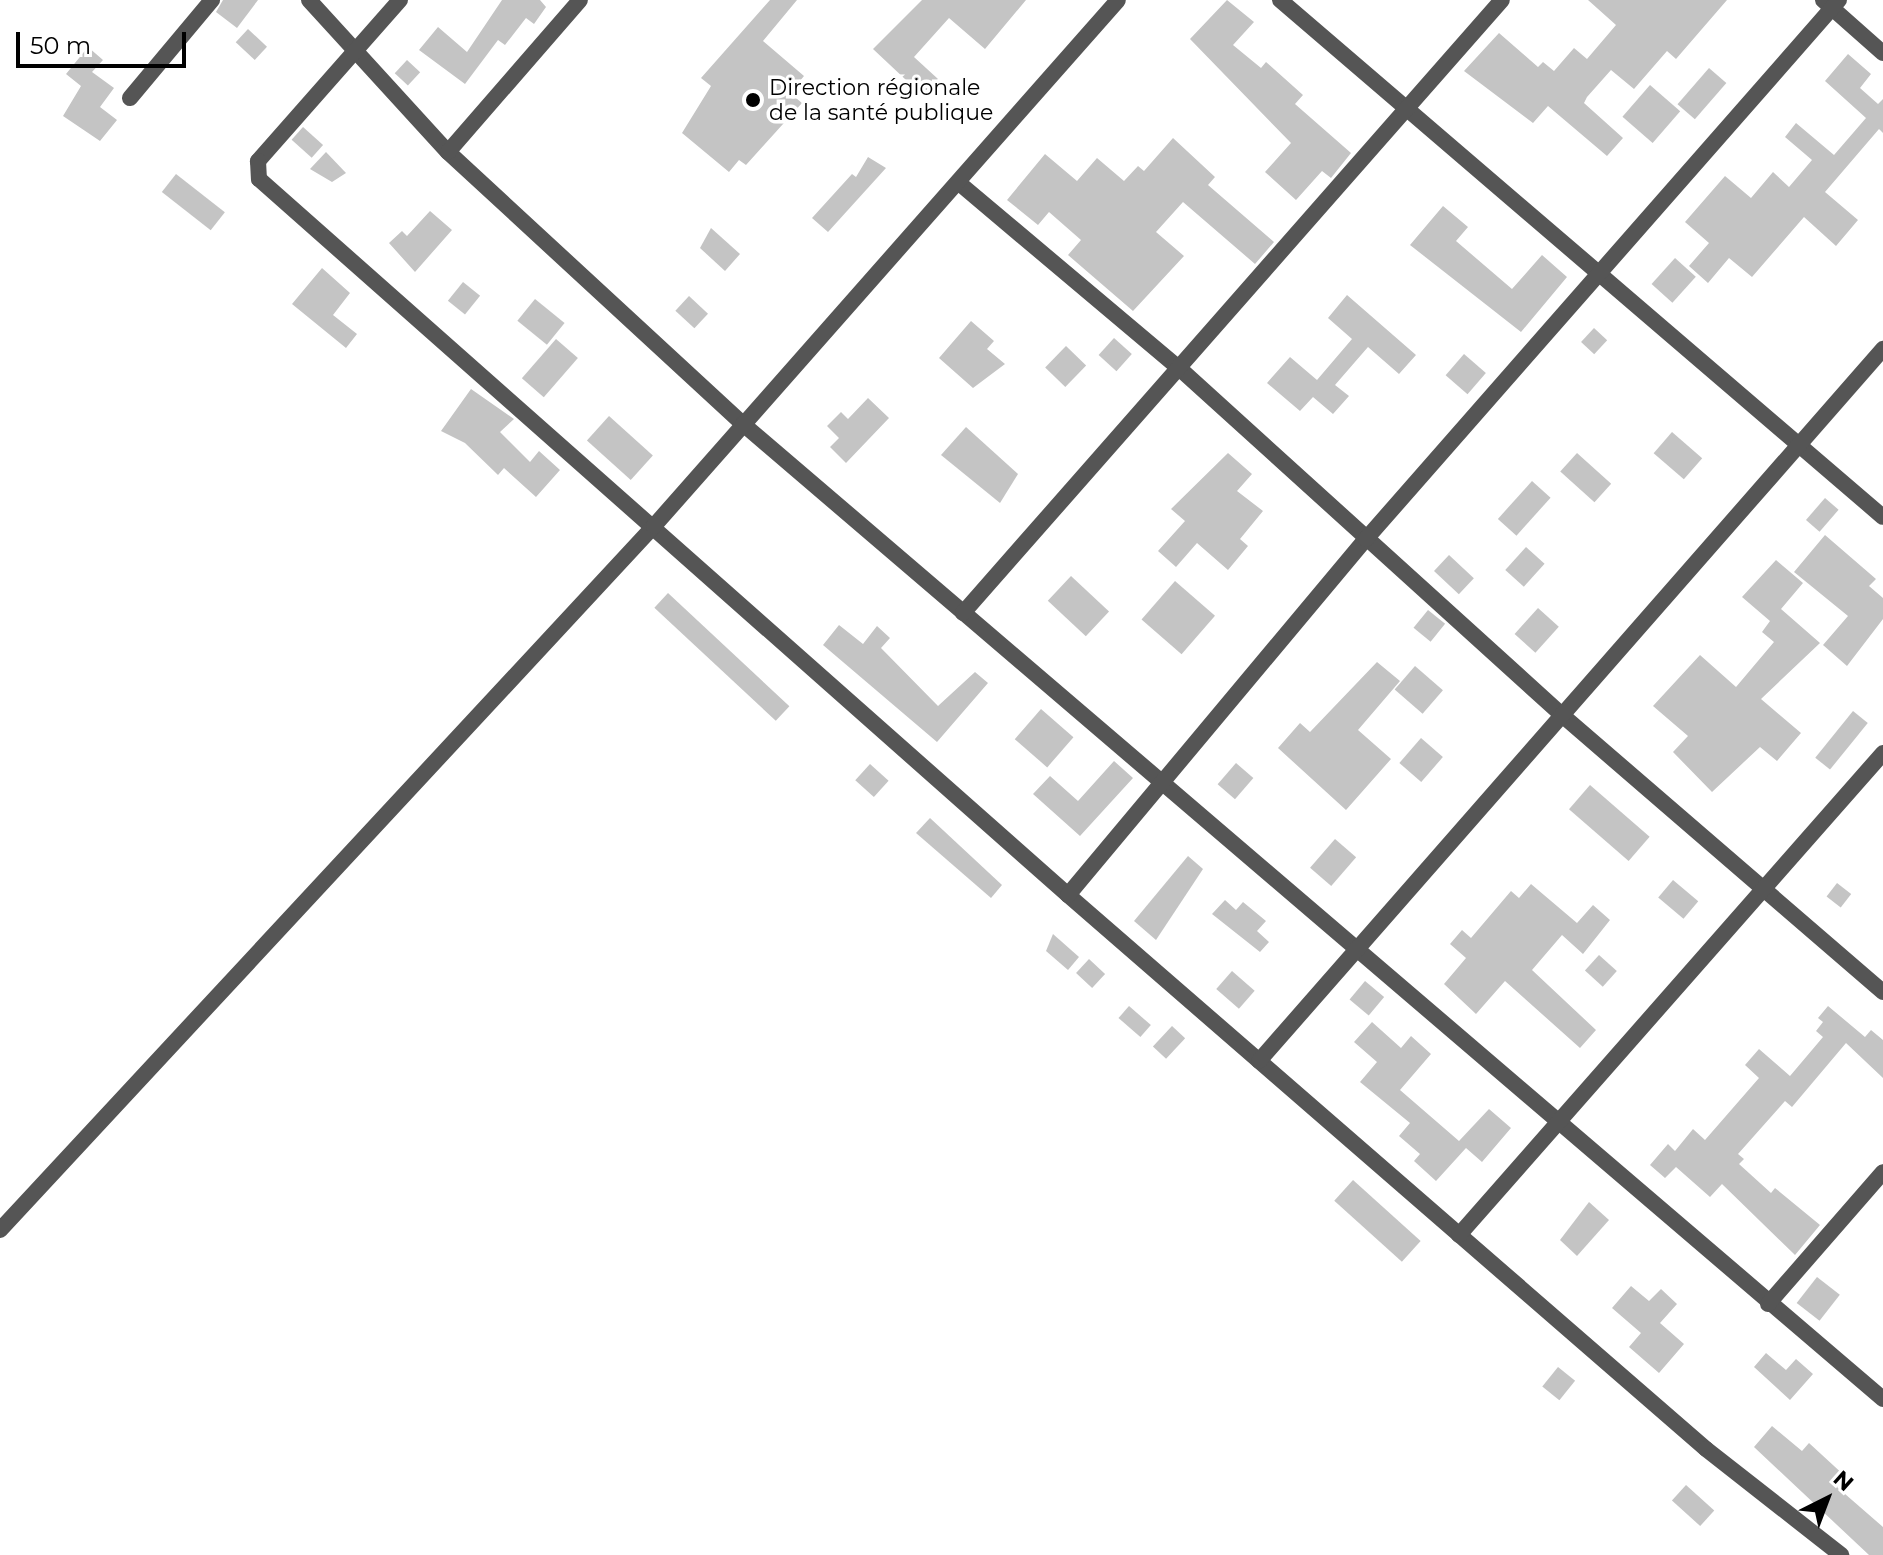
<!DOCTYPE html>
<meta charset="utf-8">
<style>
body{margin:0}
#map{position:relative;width:1883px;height:1555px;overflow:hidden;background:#fff;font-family:Montserrat,sans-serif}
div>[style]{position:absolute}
.building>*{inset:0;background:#c4c4c4;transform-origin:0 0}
.minor>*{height:16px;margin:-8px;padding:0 8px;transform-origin:8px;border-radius:8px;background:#555}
.tertiary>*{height:16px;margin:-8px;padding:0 8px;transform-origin:8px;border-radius:8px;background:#555}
.dots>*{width:22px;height:22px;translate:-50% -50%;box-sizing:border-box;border:4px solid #fff;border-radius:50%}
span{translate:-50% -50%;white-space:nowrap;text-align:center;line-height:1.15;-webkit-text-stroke:7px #fff;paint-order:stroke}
.poi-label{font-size:22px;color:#000}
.left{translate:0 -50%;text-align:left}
.north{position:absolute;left:1787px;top:1459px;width:80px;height:80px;-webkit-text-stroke:6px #fff;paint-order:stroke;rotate:42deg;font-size:22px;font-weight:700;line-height:32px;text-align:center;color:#000}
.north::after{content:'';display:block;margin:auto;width:28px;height:36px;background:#000;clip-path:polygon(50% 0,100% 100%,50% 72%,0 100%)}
.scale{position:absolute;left:16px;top:32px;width:170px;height:36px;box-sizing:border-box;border:4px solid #000;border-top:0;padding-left:10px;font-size:24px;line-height:28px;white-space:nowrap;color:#000;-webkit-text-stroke:6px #fff;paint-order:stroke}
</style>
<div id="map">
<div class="building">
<div style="clip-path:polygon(223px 0,258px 0,237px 28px,216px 12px)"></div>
<div style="clip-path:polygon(502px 0,540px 0,546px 7px,534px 24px,526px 18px,505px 45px,498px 40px,465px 84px,419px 50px,438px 27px,467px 52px)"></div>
<div style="clip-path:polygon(770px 0,797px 0,763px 41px,804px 76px,790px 93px,802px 103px,746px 165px,739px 160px,729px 172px,682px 133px,711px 86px,701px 78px)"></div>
<div style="clip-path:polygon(922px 0,1026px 0,985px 49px,949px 18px,914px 57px,938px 79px,922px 95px,873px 49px)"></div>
<div style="clip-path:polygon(1227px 0,1254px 22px,1233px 45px,1261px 68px,1266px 62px,1303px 95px,1295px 104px,1351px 153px,1331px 178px,1322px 171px,1296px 200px,1265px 172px,1291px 143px,1190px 39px)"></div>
<div style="clip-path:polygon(1588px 0,1727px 0,1676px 59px,1667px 51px,1634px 89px,1611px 70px,1587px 97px,1584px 103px,1623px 138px,1607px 156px,1548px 106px,1533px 123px,1464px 71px,1499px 33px,1538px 67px,1543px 62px,1554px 71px,1574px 48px,1587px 59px,1616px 25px)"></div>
<div style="left:248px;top:29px;width:26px;height:18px;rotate:43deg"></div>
<div style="clip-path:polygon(88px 47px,103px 60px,92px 72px,114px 88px,100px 107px,117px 120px,100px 141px,63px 116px,81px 86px,66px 74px)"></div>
<div style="clip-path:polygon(1848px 54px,1871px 74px,1860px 88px,1878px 104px,1883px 99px,1883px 133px,1879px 129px,1825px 192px,1858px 220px,1836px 246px,1804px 217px,1752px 277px,1729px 258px,1708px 283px,1689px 266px,1709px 243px,1685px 222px,1725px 176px,1751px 198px,1773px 172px,1789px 187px,1812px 160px,1785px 137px,1796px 123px,1834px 155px,1866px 118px,1825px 81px)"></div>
<div style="left:407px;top:60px;width:18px;height:18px;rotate:43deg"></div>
<div style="left:1709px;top:68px;width:23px;height:48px;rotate:41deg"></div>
<div style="left:1650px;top:85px;width:40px;height:42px;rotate:41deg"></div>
<div style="left:303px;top:127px;width:27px;height:17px;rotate:42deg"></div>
<div style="clip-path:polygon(1173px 138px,1215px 177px,1208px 185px,1274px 242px,1255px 264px,1183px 202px,1156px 232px,1184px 256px,1133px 311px,1068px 255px,1081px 240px,1049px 212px,1038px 225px,1007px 200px,1045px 154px,1077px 181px,1097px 158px,1124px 181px,1138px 166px,1144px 171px)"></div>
<div style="clip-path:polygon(326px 152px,346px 173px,332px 182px,310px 169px)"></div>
<div style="clip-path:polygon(868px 157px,886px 168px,828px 232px,812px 218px,852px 174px,856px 177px)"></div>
<div style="left:176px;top:174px;width:62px;height:23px;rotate:38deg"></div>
<div style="clip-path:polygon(1443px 206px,1468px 227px,1456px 241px,1512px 289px,1542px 255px,1567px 277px,1521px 332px,1410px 245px)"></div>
<div style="clip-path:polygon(430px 211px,452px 230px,415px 272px,389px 243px,402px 231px,407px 236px)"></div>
<div style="clip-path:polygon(711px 228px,740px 254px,725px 271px,700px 248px)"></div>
<div style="left:1675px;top:258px;width:28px;height:35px;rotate:42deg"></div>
<div style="clip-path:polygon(322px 268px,350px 293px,333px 315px,357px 334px,346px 348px,292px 304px)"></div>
<div style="left:463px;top:282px;width:22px;height:24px;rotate:39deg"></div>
<div style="clip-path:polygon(1347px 295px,1416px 355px,1399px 374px,1368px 347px,1335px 385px,1349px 396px,1333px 414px,1313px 397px,1300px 411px,1267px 383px,1290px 357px,1317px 380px,1352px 339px,1328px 318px)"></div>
<div style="left:689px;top:296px;width:26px;height:20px;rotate:43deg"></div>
<div style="left:535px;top:299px;width:38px;height:28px;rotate:39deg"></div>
<div style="clip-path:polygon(971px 321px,994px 341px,987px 349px,1005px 364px,973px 388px,939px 358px)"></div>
<div style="left:1594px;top:328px;width:18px;height:19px;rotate:43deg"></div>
<div style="left:1114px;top:338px;width:24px;height:23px;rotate:42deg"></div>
<div style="left:556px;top:339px;width:29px;height:52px;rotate:41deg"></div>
<div style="left:1066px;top:346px;width:28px;height:30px;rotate:44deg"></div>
<div style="left:1464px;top:354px;width:29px;height:28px;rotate:41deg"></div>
<div style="clip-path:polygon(471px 389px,514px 419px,500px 432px,530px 462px,539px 451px,560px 470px,536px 497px,504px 468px,498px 475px,465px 443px,441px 431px)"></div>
<div style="clip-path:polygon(868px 398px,889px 418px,846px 463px,830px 447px,839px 438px,827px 426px,841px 412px,848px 419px)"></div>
<div style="left:609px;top:416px;width:59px;height:33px;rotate:42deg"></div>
<div style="clip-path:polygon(966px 427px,1018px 474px,1000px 503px,941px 455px)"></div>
<div style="left:1672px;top:432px;width:40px;height:28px;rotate:41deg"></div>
<div style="clip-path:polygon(1228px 453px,1252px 474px,1237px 491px,1263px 511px,1240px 539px,1248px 546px,1228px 570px,1197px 543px,1176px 567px,1158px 551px,1185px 521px,1171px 509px)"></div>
<div style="left:1577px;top:453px;width:46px;height:25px;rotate:42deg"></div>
<div style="left:1532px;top:481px;width:25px;height:51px;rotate:42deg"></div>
<div style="left:1825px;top:498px;width:18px;height:29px;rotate:41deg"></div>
<div style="clip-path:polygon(1825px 535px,1876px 579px,1869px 586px,1883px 598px,1883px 619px,1847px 666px,1823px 645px,1848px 616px,1794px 572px)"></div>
<div style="left:1526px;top:547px;width:25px;height:31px;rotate:42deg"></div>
<div style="left:1449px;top:555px;width:34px;height:22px;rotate:43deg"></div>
<div style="clip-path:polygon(1776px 560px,1803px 583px,1781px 609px,1820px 643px,1761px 699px,1801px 733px,1777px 761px,1760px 747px,1712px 792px,1673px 752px,1688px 736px,1653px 706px,1700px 655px,1736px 687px,1774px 642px,1762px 632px,1770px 621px,1742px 597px)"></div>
<div style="left:1071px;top:576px;width:52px;height:34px;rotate:43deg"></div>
<div style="left:1175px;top:581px;width:53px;height:51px;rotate:41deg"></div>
<div style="left:668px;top:593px;width:166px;height:20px;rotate:43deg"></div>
<div style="left:1538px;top:608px;width:28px;height:35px;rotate:42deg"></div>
<div style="left:1428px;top:610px;width:22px;height:23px;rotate:39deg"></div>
<div style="clip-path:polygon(839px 625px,863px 644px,877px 626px,890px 638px,881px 648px,938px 706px,975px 672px,988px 683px,937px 742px,823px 645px)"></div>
<div style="clip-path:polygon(1377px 662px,1400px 681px,1358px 730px,1391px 759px,1346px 810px,1278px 748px,1300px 723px,1310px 732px)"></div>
<div style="left:1415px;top:666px;width:37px;height:31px;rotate:41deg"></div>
<div style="left:1041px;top:709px;width:43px;height:40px;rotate:41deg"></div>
<div style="left:1853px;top:711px;width:19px;height:60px;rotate:39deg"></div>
<div style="left:1421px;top:738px;width:29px;height:33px;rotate:41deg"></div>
<div style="clip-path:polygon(1114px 761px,1133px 778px,1080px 836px,1033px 794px,1050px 776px,1078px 801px)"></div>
<div style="left:1236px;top:763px;width:23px;height:28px;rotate:41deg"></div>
<div style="left:870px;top:764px;width:25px;height:22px;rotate:42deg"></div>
<div style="left:1590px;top:785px;width:79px;height:32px;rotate:41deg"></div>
<div style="clip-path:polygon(930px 818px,1002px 885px,991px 898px,916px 833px)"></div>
<div style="left:1335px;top:839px;width:28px;height:38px;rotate:41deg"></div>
<div style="clip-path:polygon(1188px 856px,1203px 869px,1156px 940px,1134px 921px)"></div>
<div style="left:1673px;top:880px;width:33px;height:23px;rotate:40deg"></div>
<div style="left:1837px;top:883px;width:18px;height:17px;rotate:38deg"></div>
<div style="clip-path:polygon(1531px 884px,1577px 923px,1593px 905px,1610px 920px,1583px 954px,1562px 935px,1532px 970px,1596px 1030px,1580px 1048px,1505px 981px,1476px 1014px,1444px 984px,1466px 958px,1450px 944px,1462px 930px,1471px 938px,1511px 891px,1519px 898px)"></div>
<div style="clip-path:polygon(1225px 900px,1236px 910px,1243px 902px,1266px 921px,1257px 931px,1269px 942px,1260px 952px,1212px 914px)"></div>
<div style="clip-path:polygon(1053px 934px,1079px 957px,1068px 970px,1046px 951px)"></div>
<div style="left:1599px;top:955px;width:24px;height:21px;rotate:42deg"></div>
<div style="left:1089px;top:959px;width:22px;height:19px;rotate:43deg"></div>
<div style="left:1232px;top:971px;width:30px;height:24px;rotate:41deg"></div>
<div style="left:1365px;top:981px;width:25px;height:24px;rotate:40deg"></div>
<div style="left:1129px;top:1006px;width:29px;height:16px;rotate:41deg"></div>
<div style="clip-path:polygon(1828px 1006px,1865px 1037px,1871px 1030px,1883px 1040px,1883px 1078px,1846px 1043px,1792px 1107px,1785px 1101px,1738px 1154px,1744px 1159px,1739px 1164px,1771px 1193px,1775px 1188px,1820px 1225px,1795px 1255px,1722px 1184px,1710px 1197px,1676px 1167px,1665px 1178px,1650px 1165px,1668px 1144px,1675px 1151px,1693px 1129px,1705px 1140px,1759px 1078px,1745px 1065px,1759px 1049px,1790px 1076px,1823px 1037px,1816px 1031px,1823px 1022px,1818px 1018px)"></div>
<div style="clip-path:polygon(1372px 1022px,1401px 1048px,1411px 1036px,1431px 1054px,1400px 1090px,1459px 1141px,1489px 1109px,1511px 1128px,1482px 1162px,1466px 1148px,1436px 1181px,1414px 1161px,1420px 1154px,1399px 1136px,1410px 1123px,1360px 1082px,1377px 1062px,1354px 1042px)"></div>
<div style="left:1172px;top:1026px;width:18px;height:28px;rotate:43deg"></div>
<div style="left:1353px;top:1180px;width:91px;height:28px;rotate:42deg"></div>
<div style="clip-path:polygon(1589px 1202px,1609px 1220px,1577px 1256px,1560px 1240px)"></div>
<div style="left:1817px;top:1277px;width:29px;height:33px;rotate:38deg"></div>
<div style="clip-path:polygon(1631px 1286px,1649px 1301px,1661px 1289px,1677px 1304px,1660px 1323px,1684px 1344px,1659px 1373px,1629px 1347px,1641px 1333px,1612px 1308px)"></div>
<div style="clip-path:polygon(1766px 1353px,1786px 1370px,1796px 1359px,1813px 1374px,1790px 1400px,1754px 1367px)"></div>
<div style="left:1558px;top:1367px;width:22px;height:25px;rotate:39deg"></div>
<div style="clip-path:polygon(1772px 1426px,1802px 1451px,1809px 1443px,1846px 1477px,1837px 1487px,1883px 1527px,1883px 1555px,1869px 1555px,1754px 1447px)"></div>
<div style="left:1686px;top:1485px;width:38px;height:21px;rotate:42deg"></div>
</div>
<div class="minor">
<div style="left:309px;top:0;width:206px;rotate:47.6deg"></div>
<div style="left:448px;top:152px;width:401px;rotate:42.7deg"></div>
<div style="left:743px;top:424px;width:1500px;rotate:40.54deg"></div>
<div style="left:400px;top:0;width:215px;rotate:131.4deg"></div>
<div style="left:258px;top:161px;width:18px;rotate:87deg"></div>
<div style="left:259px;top:179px;width:1080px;rotate:41.51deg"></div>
<div style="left:1068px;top:895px;width:845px;rotate:40.97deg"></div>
<div style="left:1706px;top:1449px;width:172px;rotate:38.1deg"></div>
<div style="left:1280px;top:0;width:794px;rotate:40.61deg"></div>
<div style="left:1823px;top:0;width:80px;rotate:41.5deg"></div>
<div style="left:130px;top:98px;width:128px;rotate:-50.1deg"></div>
<div style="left:448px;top:152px;width:201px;rotate:-49deg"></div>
<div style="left:959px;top:183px;width:287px;rotate:40.1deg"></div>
<div style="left:1179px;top:368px;width:517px;rotate:42.18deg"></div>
<div style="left:1562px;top:715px;width:424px;rotate:40.8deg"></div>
<div style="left:963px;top:613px;width:816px;rotate:-48.68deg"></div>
<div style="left:1068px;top:895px;width:464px;rotate:-50.1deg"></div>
<div style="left:1366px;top:539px;width:717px;rotate:-48.73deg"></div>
<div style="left:1259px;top:1061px;width:947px;rotate:-48.77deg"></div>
<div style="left:1459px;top:1235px;width:642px;rotate:-48.66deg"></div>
<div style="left:1768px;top:1304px;width:175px;rotate:-48.9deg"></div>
</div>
<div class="tertiary">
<div style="left:0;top:1230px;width:961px;rotate:-47.11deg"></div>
<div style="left:654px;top:526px;width:701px;rotate:-48.58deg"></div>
</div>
<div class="dots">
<div style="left:753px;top:100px;background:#000"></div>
</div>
<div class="poi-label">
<span class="left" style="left:769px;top:100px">Direction régionale<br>de la santé publique</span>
</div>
<div class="north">N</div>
<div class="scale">50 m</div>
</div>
